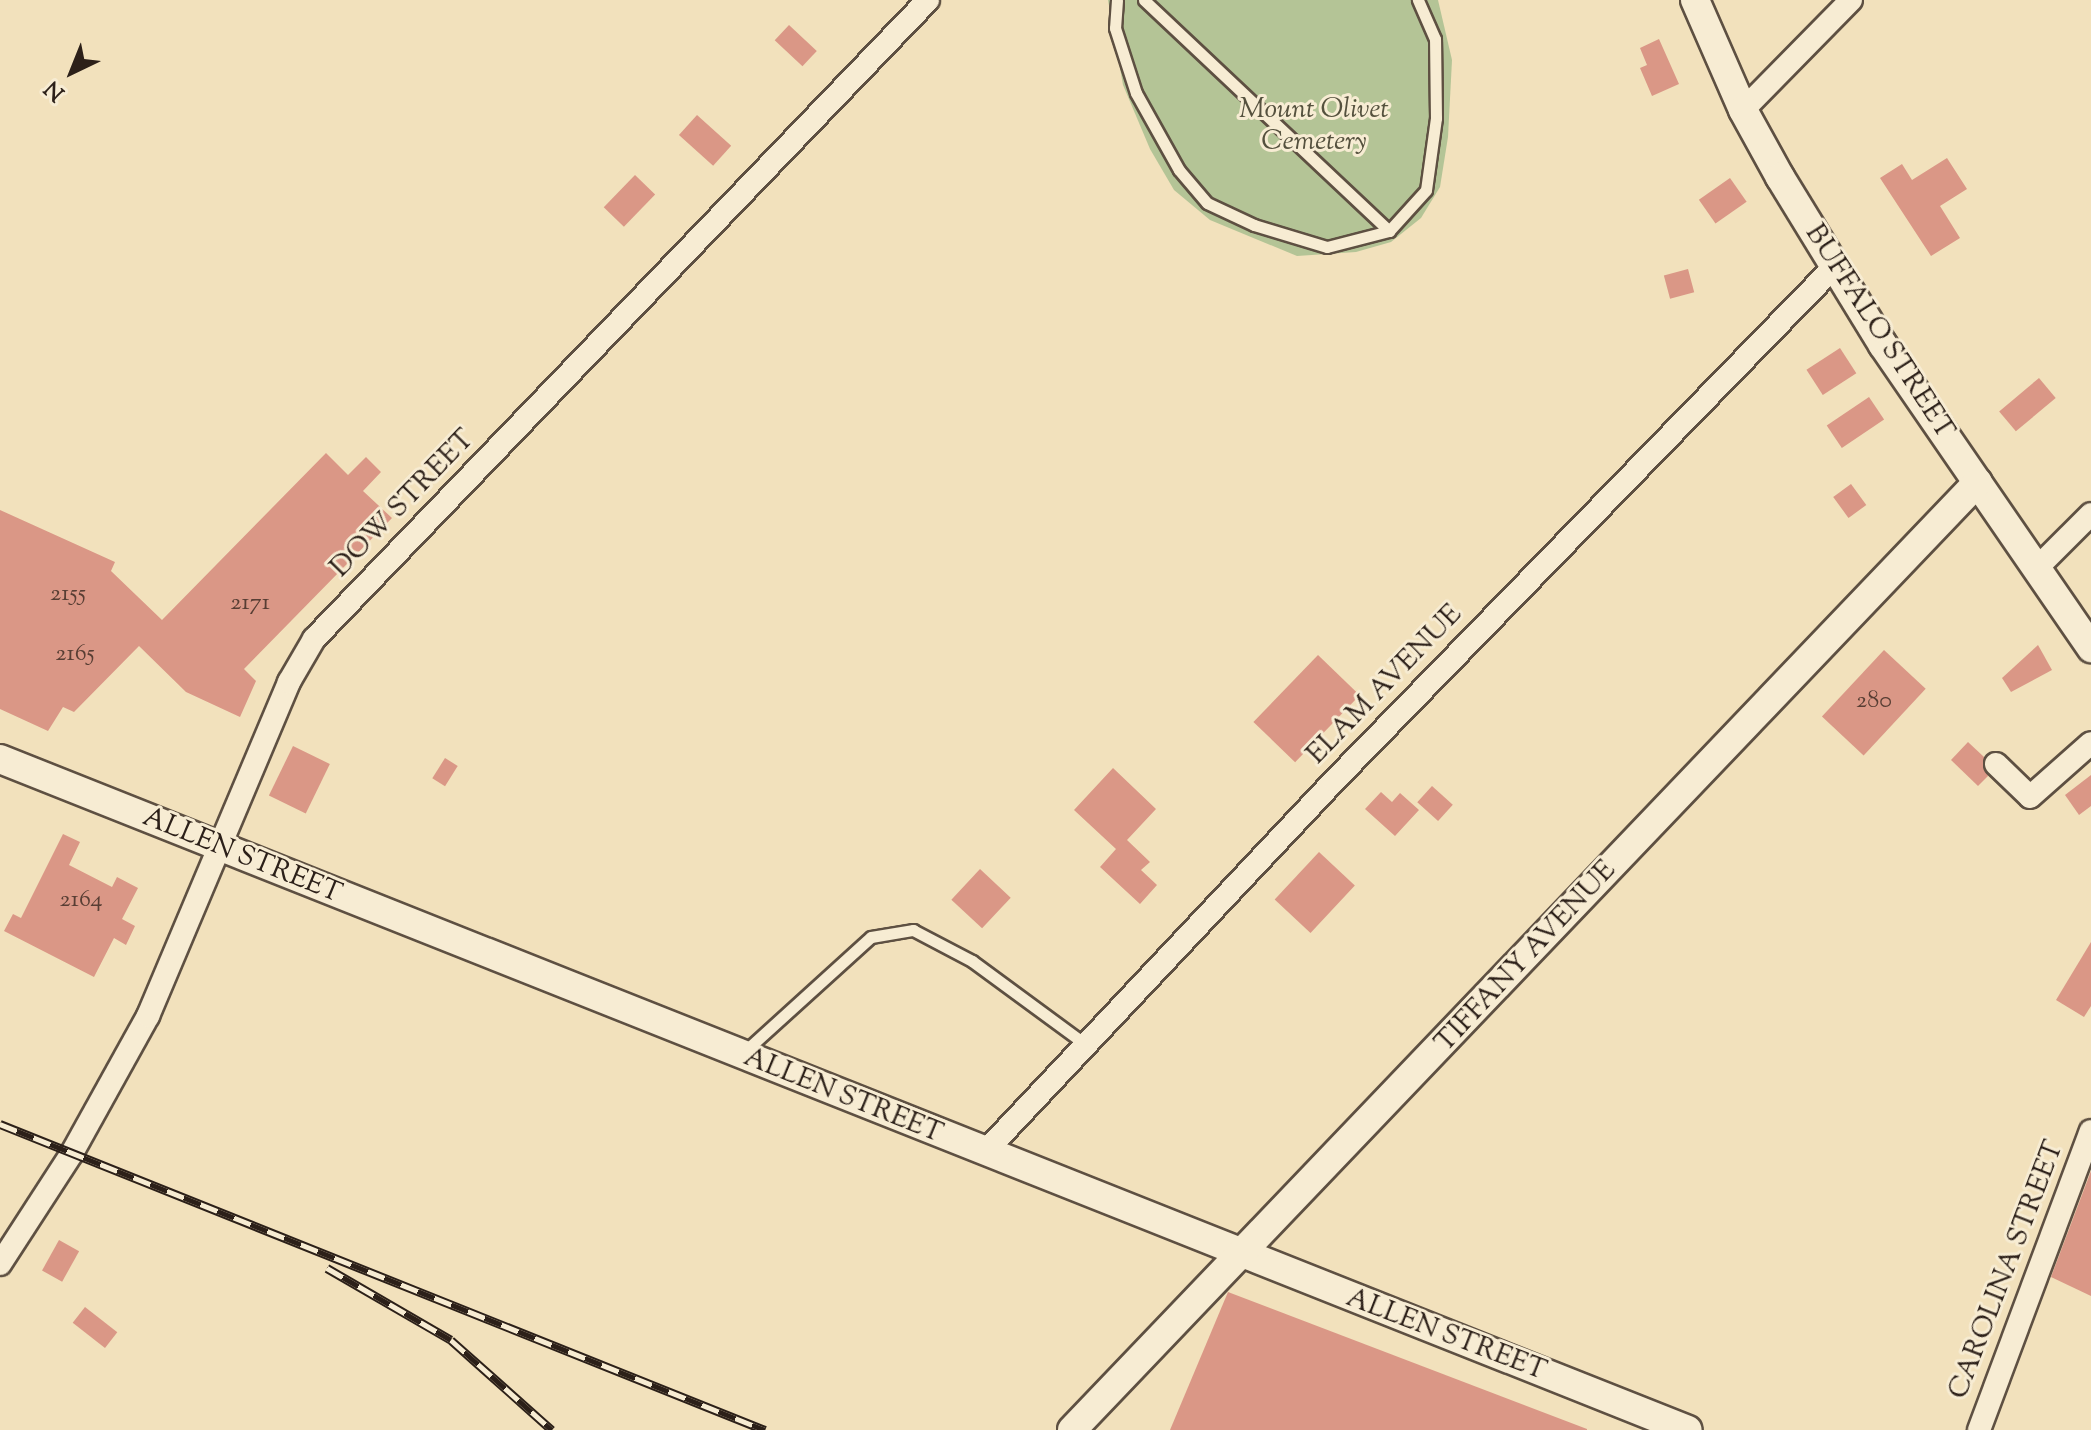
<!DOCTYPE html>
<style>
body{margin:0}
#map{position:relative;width:2091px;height:1430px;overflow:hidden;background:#f2e1bc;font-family:"Sorts Mill Goudy",serif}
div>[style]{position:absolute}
.green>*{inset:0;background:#b4c496}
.building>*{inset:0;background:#da9786;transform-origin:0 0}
.roads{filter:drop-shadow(2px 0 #5e5042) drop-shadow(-2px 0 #5e5042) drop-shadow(0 2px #5e5042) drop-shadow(0 -2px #5e5042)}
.service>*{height:11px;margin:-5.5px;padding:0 5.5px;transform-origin:5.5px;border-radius:5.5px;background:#f7ecd3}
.minor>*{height:22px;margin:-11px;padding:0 11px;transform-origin:11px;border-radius:11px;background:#f7ecd3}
.tertiary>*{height:28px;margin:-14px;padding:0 14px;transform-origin:14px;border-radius:14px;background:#f7ecd3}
.rail>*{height:9px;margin-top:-4.5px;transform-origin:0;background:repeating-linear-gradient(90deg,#f7ecd3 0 18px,#2c2019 0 36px);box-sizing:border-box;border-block:2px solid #2c2019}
span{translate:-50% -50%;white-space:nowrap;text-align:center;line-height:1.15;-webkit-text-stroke:6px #f7ecd3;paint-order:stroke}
.number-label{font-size:24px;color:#583e34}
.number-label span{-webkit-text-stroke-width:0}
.park-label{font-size:28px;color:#55513e;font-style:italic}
.street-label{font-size:28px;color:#2c2019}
.north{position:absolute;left:32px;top:32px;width:80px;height:80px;-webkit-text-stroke:6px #f7ecd3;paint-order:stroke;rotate:223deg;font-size:22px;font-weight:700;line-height:32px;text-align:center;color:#2c2019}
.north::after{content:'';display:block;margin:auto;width:28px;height:36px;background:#2c2019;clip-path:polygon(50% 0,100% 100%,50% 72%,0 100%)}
</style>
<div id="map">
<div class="green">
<div style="clip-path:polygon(1108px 0,1438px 0,1452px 60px,1448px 137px,1440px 187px,1421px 218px,1391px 242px,1356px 252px,1297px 256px,1210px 220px,1174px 190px,1150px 149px,1123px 85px)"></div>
</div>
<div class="building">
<div style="left:789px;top:25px;width:38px;height:21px;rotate:43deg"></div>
<div style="clip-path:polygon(1659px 39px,1679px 84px,1652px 96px,1640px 68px,1647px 65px,1640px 48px)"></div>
<div style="left:697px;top:115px;width:46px;height:27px;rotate:42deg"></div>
<div style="clip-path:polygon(1947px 158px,1967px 189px,1940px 206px,1960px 238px,1931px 256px,1880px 178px,1902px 164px,1912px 180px)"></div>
<div style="left:635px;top:175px;width:28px;height:45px;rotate:44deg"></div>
<div style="left:1730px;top:178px;width:29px;height:38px;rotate:55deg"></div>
<div style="left:1688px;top:269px;width:24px;height:25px;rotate:75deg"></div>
<div style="left:1840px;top:348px;width:30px;height:40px;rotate:57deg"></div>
<div style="left:2039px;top:378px;width:26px;height:52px;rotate:50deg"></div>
<div style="left:1869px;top:397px;width:27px;height:51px;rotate:56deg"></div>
<div style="clip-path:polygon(326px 453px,348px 475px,366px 457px,381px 472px,363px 491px,392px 518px,244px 669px,256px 681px,240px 717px,186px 692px,139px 646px,74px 712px,63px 707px,48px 731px,0 709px,0 510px,115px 562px,111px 571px,162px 620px)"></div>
<div style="left:1851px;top:484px;width:26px;height:22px;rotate:54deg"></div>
<div style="clip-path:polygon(2038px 645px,2052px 670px,2011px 692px,2002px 678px)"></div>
<div style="left:1884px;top:650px;width:57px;height:91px;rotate:43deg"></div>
<div style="left:1318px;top:655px;width:58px;height:93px;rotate:44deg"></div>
<div style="clip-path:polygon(1968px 742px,1984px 757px,1988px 776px,1978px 786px,1951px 760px)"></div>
<div style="left:293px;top:746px;width:41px;height:55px;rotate:26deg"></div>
<div style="left:445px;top:758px;width:15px;height:24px;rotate:32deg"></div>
<div style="clip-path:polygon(1113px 768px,1156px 809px,1127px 840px,1150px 862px,1141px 870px,1157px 885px,1140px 904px,1100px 867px,1116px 849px,1074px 810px)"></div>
<div style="clip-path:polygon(2091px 775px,2091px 806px,2079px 815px,2065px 795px)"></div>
<div style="left:1432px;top:786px;width:28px;height:22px;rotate:42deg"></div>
<div style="clip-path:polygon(1381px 792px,1392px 802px,1400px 793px,1419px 810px,1395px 836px,1365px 809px)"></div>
<div style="clip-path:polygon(63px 834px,80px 842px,69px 865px,112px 887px,117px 877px,138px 888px,122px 919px,135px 926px,126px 945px,114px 938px,94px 977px,4px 931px,13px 914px,21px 918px)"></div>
<div style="left:1319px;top:852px;width:49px;height:65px;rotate:43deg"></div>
<div style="left:980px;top:869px;width:42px;height:42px;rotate:43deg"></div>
<div style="clip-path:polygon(2091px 942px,2091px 1006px,2084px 1017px,2056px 1000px)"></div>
<div style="clip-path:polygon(2091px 1171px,2091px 1296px,2051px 1277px)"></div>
<div style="left:59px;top:1240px;width:23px;height:35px;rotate:29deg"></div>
<div style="clip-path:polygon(1228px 1292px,1587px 1429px,1587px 1430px,1170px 1430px)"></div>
<div style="left:85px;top:1307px;width:41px;height:20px;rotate:38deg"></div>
</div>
<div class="roads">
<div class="service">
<div style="left:1117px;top:0;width:28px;rotate:94deg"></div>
<div style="left:1115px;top:28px;width:68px;rotate:72.1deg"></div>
<div style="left:1136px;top:93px;width:88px;rotate:60.8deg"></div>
<div style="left:1179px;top:170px;width:43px;rotate:49.7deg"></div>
<div style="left:1207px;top:203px;width:52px;rotate:25.1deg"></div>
<div style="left:1254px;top:225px;width:76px;rotate:16.8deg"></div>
<div style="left:1327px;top:247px;width:64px;rotate:-14.5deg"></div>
<div style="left:1389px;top:231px;width:55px;rotate:-47.9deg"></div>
<div style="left:1426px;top:190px;width:73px;rotate:-82.1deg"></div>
<div style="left:1436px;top:118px;width:79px;rotate:-90.7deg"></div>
<div style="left:1435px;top:39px;width:43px;rotate:-113.6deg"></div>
<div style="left:1144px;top:0;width:337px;rotate:43.3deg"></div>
<div style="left:744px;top:1052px;width:171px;rotate:-42.2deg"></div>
<div style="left:871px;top:937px;width:43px;rotate:-9.5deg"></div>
<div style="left:913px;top:930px;width:67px;rotate:27.7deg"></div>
<div style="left:972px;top:961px;width:140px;rotate:36.3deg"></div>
</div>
<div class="minor">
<div style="left:1743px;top:110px;width:154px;rotate:-45.5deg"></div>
<div style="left:2037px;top:568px;width:76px;rotate:-45deg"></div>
<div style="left:1996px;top:764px;width:47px;rotate:44.1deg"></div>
<div style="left:2030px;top:797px;width:81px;rotate:-41.5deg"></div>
<div style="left:985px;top:1152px;width:509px;rotate:-46.75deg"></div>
<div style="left:1334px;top:781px;width:718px;rotate:-45.79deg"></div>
<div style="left:0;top:1264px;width:132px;rotate:-57deg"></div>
<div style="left:72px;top:1153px;width:157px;rotate:-61deg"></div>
<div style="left:148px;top:1016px;width:363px;rotate:-67.1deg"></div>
<div style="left:289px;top:682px;width:50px;rotate:-59.8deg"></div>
<div style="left:314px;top:639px;width:886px;rotate:-46.14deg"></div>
<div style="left:1979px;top:1430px;width:319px;rotate:-69.5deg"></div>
</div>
<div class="tertiary">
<div style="left:1695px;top:0;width:120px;rotate:66.4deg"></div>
<div style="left:1743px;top:110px;width:77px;rotate:61.1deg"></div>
<div style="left:1780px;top:177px;width:197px;rotate:58.5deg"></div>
<div style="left:1883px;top:345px;width:368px;rotate:55.5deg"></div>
<div style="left:0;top:759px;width:1816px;rotate:21.68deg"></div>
<div style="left:1072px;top:1430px;width:1311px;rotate:-46.3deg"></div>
</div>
</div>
<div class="rail">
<div style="left:0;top:1124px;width:824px;rotate:21.8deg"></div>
<div style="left:327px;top:1268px;width:143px;rotate:30.1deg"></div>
<div style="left:451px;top:1340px;width:135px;rotate:41.7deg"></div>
</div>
<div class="number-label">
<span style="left:68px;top:595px">2155</span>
<span style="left:250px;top:604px">2171</span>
<span style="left:75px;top:655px">2165</span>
<span style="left:1874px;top:702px">280</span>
<span style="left:81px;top:901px">2164</span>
</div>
<div class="park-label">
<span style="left:1314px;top:126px">Mount Olivet<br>Cemetery</span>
</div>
<div class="street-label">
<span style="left:1879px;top:332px;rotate:57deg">BUFFALO STREET</span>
<span style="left:403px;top:504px;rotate:-46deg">DOW STREET</span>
<span style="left:1385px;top:685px;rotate:-46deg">ELAM AVENUE</span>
<span style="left:242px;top:856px;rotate:22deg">ALLEN STREET</span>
<span style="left:1526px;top:957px;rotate:-47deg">TIFFANY AVENUE</span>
<span style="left:843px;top:1096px;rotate:22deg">ALLEN STREET</span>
<span style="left:2007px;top:1270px;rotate:-69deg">CAROLINA STREET</span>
<span style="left:1446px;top:1335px;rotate:21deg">ALLEN STREET</span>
</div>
<div class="north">N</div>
</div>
